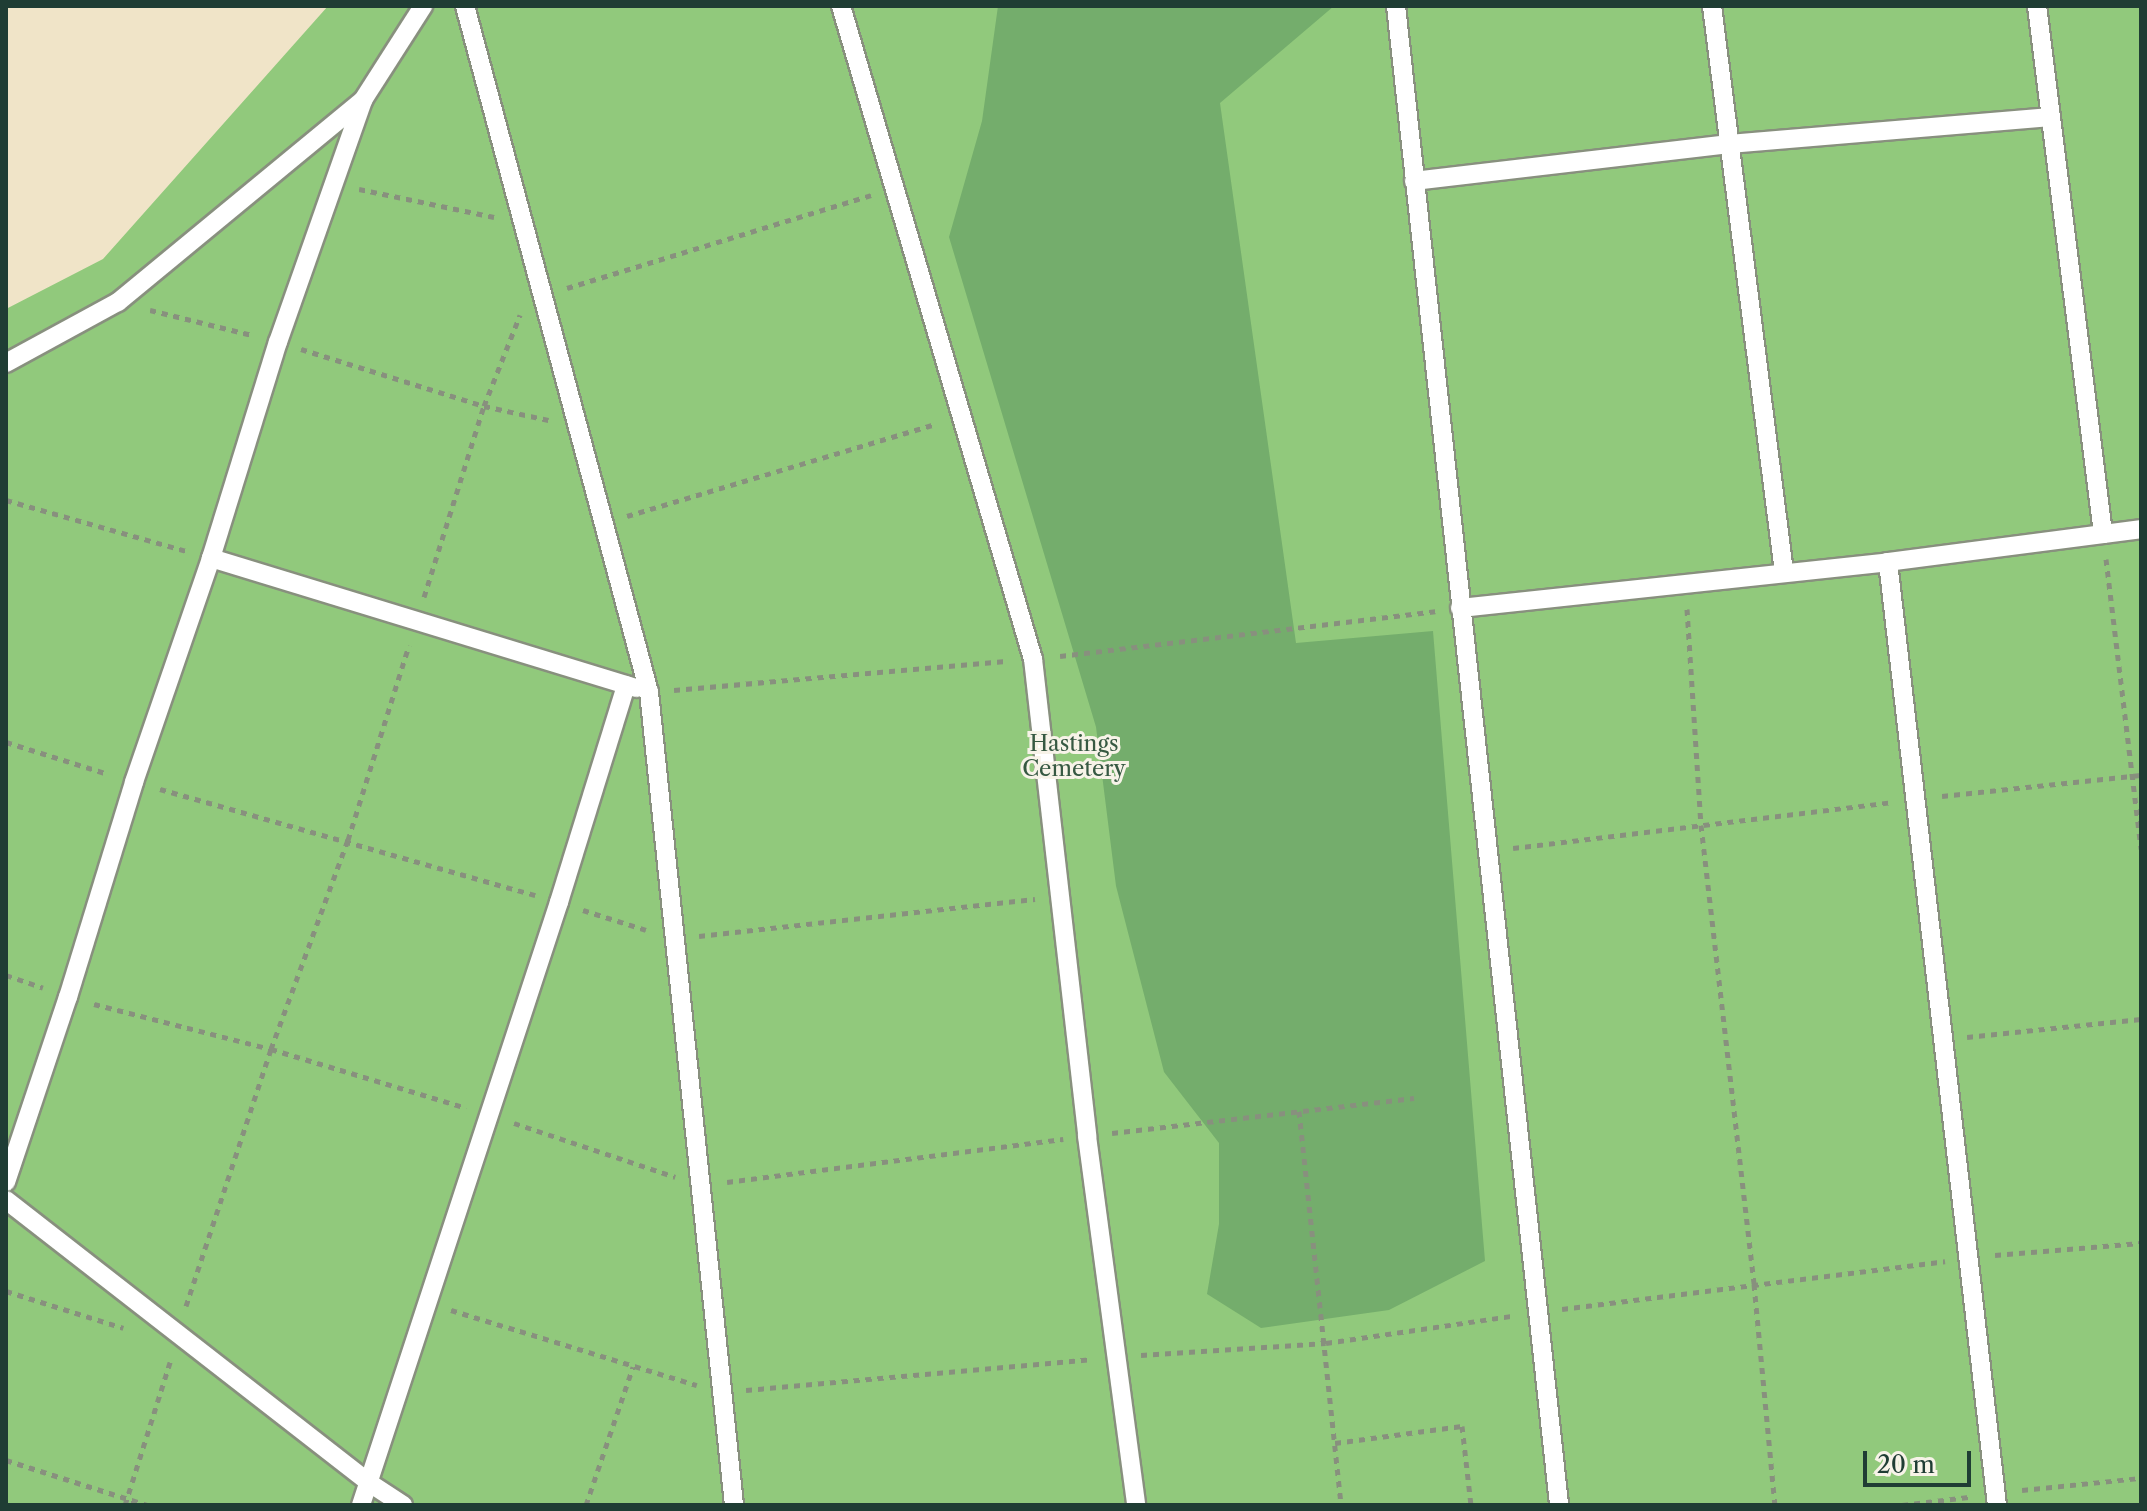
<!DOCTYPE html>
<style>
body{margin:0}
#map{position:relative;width:2147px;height:1511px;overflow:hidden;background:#f0e4c8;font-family:"Libre Caslon Text",serif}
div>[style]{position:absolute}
.green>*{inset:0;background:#91c97c}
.forest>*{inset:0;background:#74ad6c}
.path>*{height:5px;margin-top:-2.5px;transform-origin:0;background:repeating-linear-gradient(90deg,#88907e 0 6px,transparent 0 12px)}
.roads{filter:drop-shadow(2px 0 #88907e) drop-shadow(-2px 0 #88907e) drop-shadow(0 2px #88907e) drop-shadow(0 -2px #88907e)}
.service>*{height:18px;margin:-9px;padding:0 9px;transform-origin:9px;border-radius:9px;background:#fff}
span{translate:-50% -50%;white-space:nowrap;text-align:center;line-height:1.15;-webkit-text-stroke:6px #f7f3e8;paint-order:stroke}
.park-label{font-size:22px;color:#365942}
.frame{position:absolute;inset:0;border:8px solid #1f3d34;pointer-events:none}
.scale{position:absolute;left:1863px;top:1451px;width:108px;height:36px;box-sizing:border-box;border:4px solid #1f3d34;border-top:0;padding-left:10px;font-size:24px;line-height:28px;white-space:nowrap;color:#1f3d34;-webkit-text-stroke:6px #f7f3e8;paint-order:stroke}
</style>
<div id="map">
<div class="green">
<div style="clip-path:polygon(328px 6px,2141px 6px,2141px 1505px,6px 1505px,6px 309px,103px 259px)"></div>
</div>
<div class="forest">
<div style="clip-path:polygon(998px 6px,1334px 6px,1220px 103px,1296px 643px,1433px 631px,1485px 1261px,1389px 1310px,1261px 1328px,1207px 1294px,1219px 1224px,1219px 1143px,1164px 1072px,1116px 886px,1096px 727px,949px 237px,982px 121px)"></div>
</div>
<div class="path">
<div style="left:359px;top:189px;width:138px;rotate:11.7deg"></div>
<div style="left:567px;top:288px;width:318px;rotate:-17deg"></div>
<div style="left:150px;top:310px;width:105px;rotate:13.8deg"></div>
<div style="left:301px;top:349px;width:192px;rotate:17.3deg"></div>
<div style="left:484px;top:406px;width:66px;rotate:12.3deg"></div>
<div style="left:6px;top:500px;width:187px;rotate:15.8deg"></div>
<div style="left:627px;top:516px;width:322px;rotate:-16.6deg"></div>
<div style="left:2106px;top:559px;width:292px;rotate:83.1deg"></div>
<div style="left:424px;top:597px;width:200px;rotate:-72.6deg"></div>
<div style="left:484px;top:406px;width:98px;rotate:-68.4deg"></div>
<div style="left:1687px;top:609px;width:216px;rotate:86.3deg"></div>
<div style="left:1701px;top:825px;width:462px;rotate:83.4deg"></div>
<div style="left:1754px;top:1284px;width:222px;rotate:84.6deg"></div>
<div style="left:1060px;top:656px;width:378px;rotate:-6.8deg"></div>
<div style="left:674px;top:690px;width:333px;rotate:-5deg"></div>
<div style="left:6px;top:742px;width:107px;rotate:17.4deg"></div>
<div style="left:160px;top:789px;width:390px;rotate:15.8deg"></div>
<div style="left:1942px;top:796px;width:200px;rotate:-6deg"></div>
<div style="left:1513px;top:848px;width:382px;rotate:-6.9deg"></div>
<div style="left:583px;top:910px;width:66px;rotate:17.6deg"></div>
<div style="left:699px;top:936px;width:338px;rotate:-6.3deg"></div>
<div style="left:6px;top:975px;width:39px;rotate:19deg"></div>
<div style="left:94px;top:1004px;width:183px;rotate:14.3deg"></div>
<div style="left:271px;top:1049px;width:204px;rotate:16.8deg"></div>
<div style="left:1967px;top:1037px;width:175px;rotate:-5.9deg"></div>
<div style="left:1299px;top:1111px;width:396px;rotate:83.9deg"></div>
<div style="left:514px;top:1123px;width:170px;rotate:18.5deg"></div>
<div style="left:1112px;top:1133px;width:304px;rotate:-6.6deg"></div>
<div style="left:727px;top:1182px;width:339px;rotate:-7.3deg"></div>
<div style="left:1995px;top:1255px;width:146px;rotate:-4.7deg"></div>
<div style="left:6px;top:1291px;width:123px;rotate:17.5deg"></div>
<div style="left:186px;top:1306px;width:271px;rotate:-71.7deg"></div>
<div style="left:271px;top:1049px;width:223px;rotate:-69.8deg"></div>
<div style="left:348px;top:840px;width:204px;rotate:-72.6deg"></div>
<div style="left:1562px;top:1309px;width:386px;rotate:-7.1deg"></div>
<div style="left:451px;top:1310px;width:257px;rotate:17deg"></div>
<div style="left:1141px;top:1355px;width:185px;rotate:-3.7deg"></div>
<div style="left:1326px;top:1343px;width:188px;rotate:-8.3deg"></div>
<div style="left:746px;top:1390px;width:346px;rotate:-5.1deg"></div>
<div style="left:1335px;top:1443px;width:128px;rotate:-7.6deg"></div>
<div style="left:1462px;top:1426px;width:80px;rotate:83.5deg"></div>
<div style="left:6px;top:1460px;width:148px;rotate:17.7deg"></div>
<div style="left:2022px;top:1490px;width:120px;rotate:-5.8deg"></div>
<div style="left:125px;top:1505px;width:150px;rotate:-72.5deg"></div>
<div style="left:586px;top:1505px;width:146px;rotate:-71.2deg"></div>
<div style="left:1902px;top:1505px;width:67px;rotate:-6.8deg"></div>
</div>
<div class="roads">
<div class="service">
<div style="left:465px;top:6px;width:710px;rotate:74.99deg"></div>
<div style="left:649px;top:692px;width:817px;rotate:84.03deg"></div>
<div style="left:841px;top:6px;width:681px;rotate:73.62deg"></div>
<div style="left:1033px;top:659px;width:480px;rotate:83.5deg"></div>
<div style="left:1087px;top:1136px;width:372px;rotate:82.4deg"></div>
<div style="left:1396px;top:6px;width:1508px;rotate:83.79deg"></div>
<div style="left:1712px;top:6px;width:571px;rotate:82.75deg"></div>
<div style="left:2037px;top:6px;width:532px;rotate:82.87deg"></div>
<div style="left:1414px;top:181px;width:317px;rotate:-6.7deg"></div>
<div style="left:1729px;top:144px;width:323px;rotate:-4.8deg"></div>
<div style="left:6px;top:363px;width:128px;rotate:-28.6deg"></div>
<div style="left:118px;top:302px;width:318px;rotate:-39.5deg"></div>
<div style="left:211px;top:558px;width:445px;rotate:17deg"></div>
<div style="left:1888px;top:562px;width:949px;rotate:83.41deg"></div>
<div style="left:1460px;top:608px;width:430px;rotate:-6.1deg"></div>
<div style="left:1888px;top:562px;width:255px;rotate:-7.4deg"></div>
<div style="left:6px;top:1182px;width:195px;rotate:-71.5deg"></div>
<div style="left:68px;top:997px;width:225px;rotate:-72.9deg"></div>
<div style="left:134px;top:782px;width:237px;rotate:-71deg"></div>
<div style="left:211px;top:558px;width:226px;rotate:-72.8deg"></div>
<div style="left:278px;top:342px;width:256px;rotate:-70.6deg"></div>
<div style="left:363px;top:100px;width:112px;rotate:-57.4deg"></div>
<div style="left:6px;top:1200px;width:459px;rotate:37.9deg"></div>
<div style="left:368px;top:1482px;width:42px;rotate:33.3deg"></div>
<div style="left:361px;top:1505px;width:635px;rotate:-71.82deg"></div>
<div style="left:559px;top:902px;width:227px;rotate:-72.8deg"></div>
</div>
</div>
<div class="park-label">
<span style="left:1074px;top:756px">Hastings<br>Cemetery</span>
</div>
<div class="frame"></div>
<div class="scale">20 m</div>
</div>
